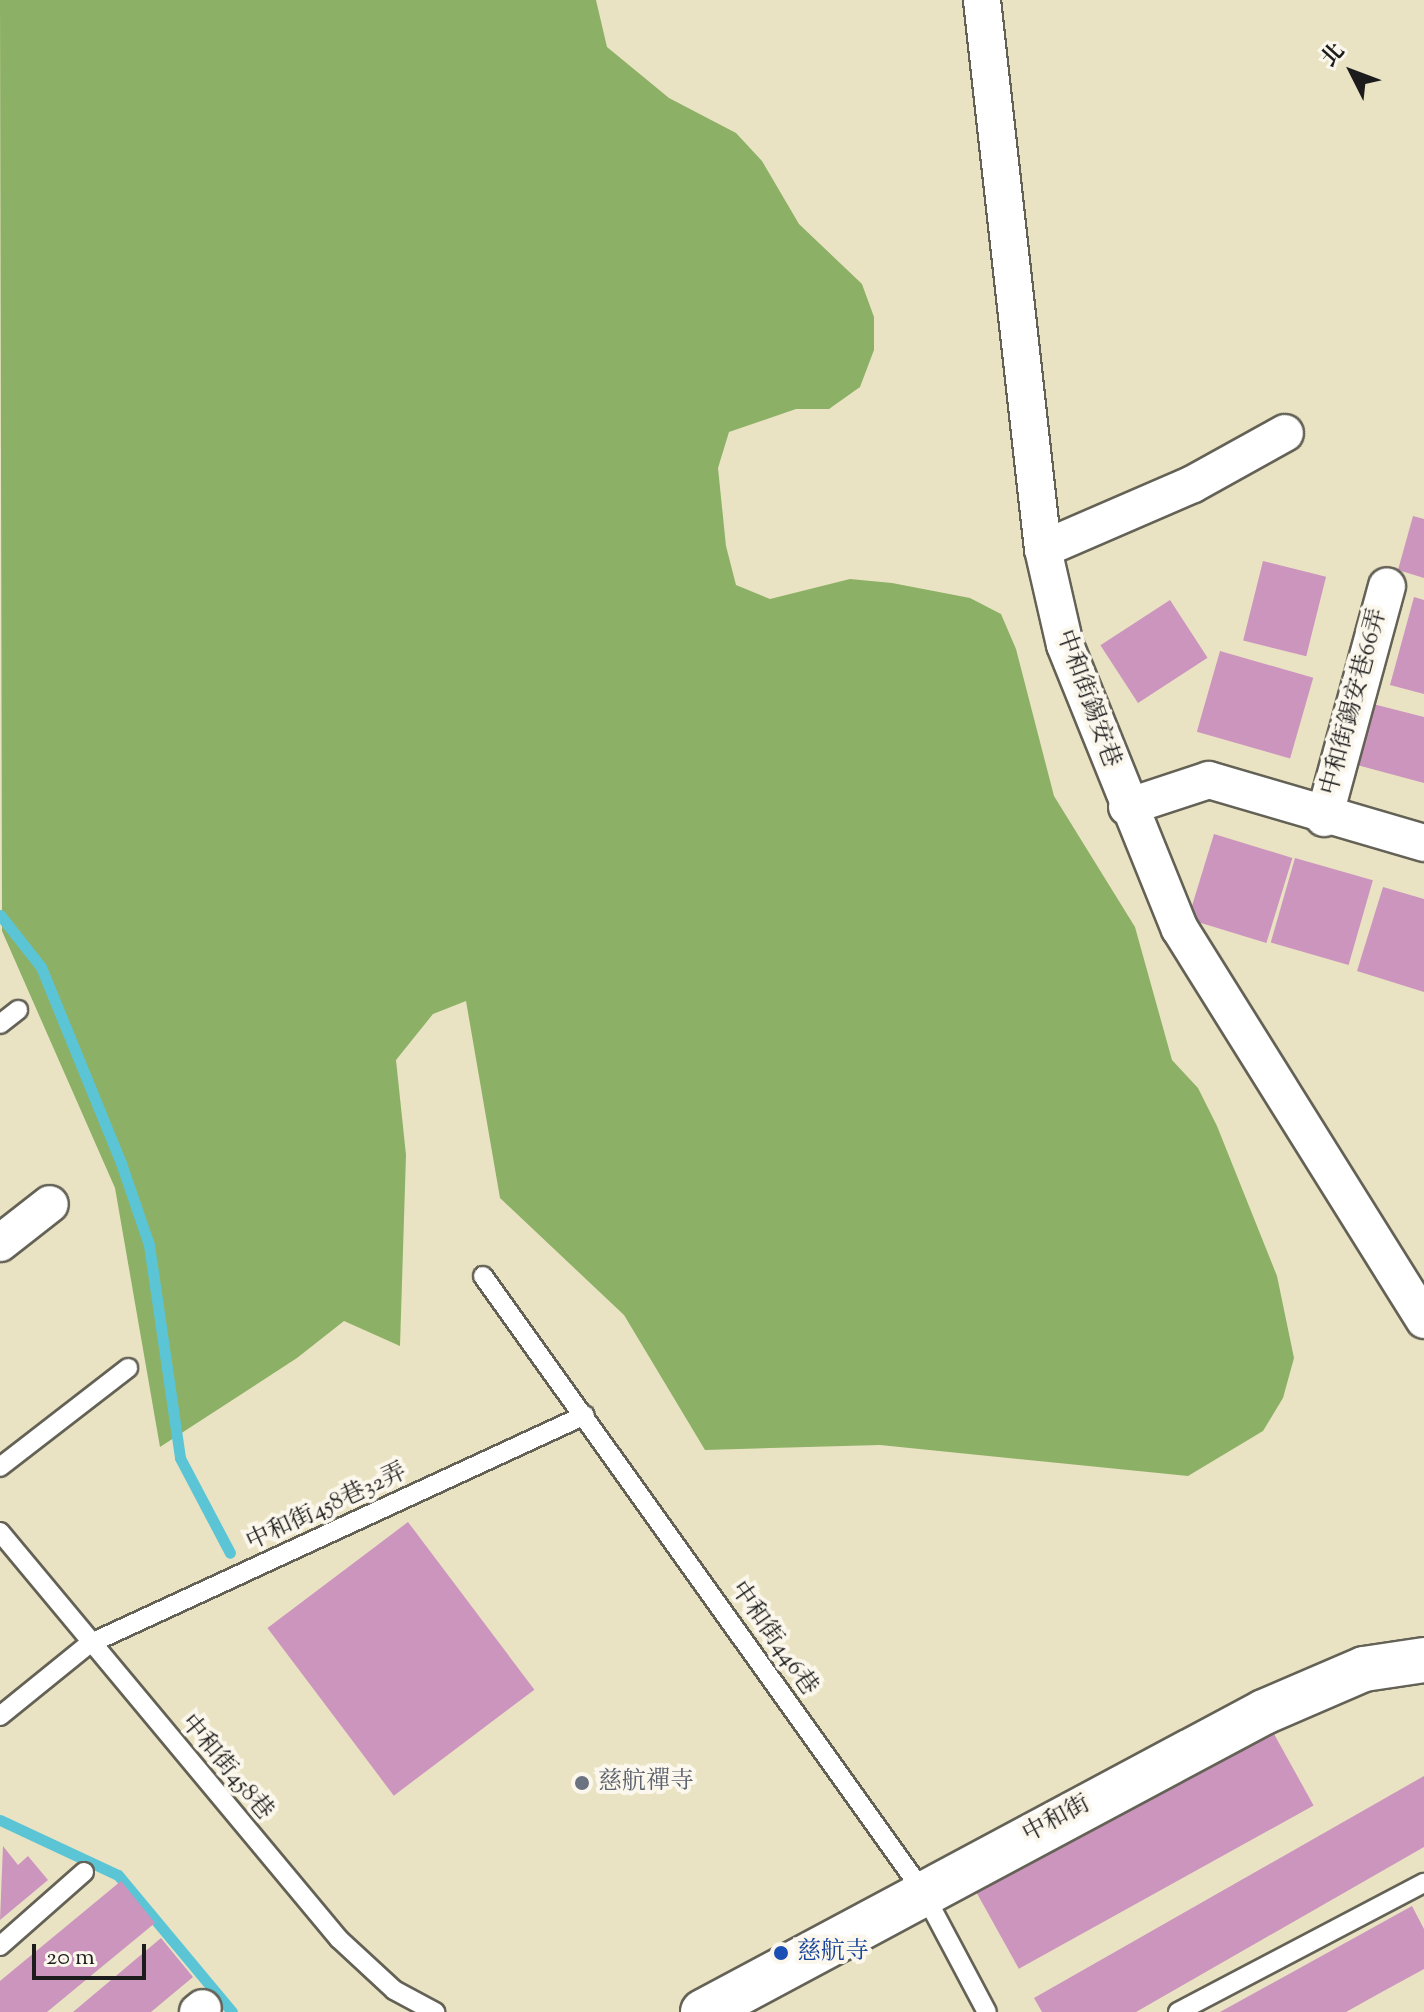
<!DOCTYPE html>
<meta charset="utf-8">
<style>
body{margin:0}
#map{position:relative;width:1424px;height:2012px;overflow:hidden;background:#eae3c3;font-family:"Sorts Mill Goudy","Noto Serif TC",serif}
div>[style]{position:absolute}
.forest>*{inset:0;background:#8cb166}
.stream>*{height:11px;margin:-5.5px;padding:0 5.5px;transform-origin:5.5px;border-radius:5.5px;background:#5bc5d6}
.building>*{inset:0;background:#cb95be;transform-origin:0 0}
.roads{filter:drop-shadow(2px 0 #646256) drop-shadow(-2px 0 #646256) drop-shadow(0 2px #646256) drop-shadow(0 -2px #646256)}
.lane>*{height:18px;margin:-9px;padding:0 9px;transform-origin:9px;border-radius:9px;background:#fff}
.street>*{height:36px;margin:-18px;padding:0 18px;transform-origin:18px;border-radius:18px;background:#fff}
.secondary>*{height:44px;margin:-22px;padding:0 22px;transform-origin:22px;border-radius:22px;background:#fff}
.dots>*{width:22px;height:22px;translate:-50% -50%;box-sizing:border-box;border:4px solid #fbf7ec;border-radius:50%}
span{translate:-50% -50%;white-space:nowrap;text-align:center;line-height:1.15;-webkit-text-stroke:8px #fbf7ec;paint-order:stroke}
.street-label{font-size:24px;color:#1c1c1c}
.worship-label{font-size:24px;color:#5b616d}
.left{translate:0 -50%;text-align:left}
.transit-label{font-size:24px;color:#164399}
.north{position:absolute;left:1312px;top:32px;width:80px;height:80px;-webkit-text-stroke:6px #fbf7ec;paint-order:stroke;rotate:312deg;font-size:22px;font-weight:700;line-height:32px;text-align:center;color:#1c1c1c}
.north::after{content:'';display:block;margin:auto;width:28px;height:36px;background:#1c1c1c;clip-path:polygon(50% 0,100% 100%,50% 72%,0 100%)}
.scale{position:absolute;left:32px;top:1944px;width:114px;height:36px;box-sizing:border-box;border:4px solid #1c1c1c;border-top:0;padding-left:10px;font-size:24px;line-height:28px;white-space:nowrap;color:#1c1c1c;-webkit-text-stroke:6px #fbf7ec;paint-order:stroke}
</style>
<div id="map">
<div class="forest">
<div style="clip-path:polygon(0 0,596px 0,607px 47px,669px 98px,736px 133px,762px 161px,799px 224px,862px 284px,874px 317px,874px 350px,860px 387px,829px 409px,796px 409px,729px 432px,718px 468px,726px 546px,736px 585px,770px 599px,850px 579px,892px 583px,970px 598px,1001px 614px,1016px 649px,1054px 796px,1135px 927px,1172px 1060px,1198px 1088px,1217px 1126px,1277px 1276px,1294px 1358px,1283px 1398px,1263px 1431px,1188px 1476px,880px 1445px,705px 1450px,624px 1315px,500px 1198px,466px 1001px,433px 1014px,396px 1060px,406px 1155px,400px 1346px,344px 1321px,297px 1358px,160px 1447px,115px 1188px,2px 931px)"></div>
</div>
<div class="stream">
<div style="left:0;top:915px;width:66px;rotate:51.7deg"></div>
<div style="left:41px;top:967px;width:212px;rotate:67.8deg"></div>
<div style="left:121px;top:1163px;width:87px;rotate:71.1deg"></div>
<div style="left:149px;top:1245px;width:215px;rotate:81.7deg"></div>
<div style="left:180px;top:1458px;width:107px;rotate:62.2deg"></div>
<div style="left:0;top:1820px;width:130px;rotate:25deg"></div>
<div style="left:118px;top:1875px;width:178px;rotate:50.2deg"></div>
</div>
<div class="building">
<div style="clip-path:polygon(1413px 516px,1424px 519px,1424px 578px,1398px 570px)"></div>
<div style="left:1263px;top:561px;width:65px;height:82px;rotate:14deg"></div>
<div style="clip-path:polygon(1414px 597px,1424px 600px,1424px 694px,1390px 685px)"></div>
<div style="left:1170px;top:600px;width:69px;height:83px;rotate:57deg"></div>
<div style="left:1220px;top:651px;width:97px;height:84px;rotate:16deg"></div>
<div style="clip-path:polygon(1373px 704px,1424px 717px,1424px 783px,1357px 765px)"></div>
<div style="left:1214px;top:834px;width:82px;height:89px;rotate:17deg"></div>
<div style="left:1295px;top:858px;width:81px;height:88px;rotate:16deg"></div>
<div style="clip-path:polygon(1383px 887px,1424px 899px,1424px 992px,1357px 971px)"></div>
<div style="left:408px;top:1522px;width:210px;height:176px;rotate:53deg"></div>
<div style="left:1269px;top:1725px;width:92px;height:337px;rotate:61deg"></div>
<div style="clip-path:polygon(1424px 1776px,1424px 1847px,1136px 2012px,1042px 2012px,1034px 1998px)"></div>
<div style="clip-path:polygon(3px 1846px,18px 1865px,28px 1856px,48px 1880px,0 1920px)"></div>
<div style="clip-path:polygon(121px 1881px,155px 1923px,47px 2012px,0 2012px,0 1981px)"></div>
<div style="clip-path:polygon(1412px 1906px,1424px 1929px,1424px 1969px,1380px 1993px,1346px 2012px,1220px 2012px)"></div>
<div style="clip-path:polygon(161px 1938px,193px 1977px,151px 2012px,73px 2012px)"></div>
</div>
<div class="roads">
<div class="lane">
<div style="left:0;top:1024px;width:23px;rotate:-38deg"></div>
<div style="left:483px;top:1276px;width:755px;rotate:54.44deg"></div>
<div style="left:922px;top:1890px;width:138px;rotate:62deg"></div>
<div style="left:0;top:1467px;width:162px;rotate:-37.7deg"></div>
<div style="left:0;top:1532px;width:530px;rotate:50.21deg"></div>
<div style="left:339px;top:1939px;width:75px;rotate:42.8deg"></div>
<div style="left:394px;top:1990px;width:47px;rotate:28.2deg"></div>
<div style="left:0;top:1716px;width:114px;rotate:-39deg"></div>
<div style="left:89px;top:1644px;width:546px;rotate:-24.78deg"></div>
<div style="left:0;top:1946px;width:112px;rotate:-41.4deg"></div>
<div style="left:1178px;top:2012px;width:278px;rotate:-27.7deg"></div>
</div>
<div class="street">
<div style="left:982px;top:0;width:552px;rotate:83.66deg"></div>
<div style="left:1043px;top:549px;width:98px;rotate:77.1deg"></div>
<div style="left:1065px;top:645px;width:306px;rotate:68deg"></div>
<div style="left:1180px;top:929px;width:461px;rotate:58deg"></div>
<div style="left:1043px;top:549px;width:163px;rotate:-23.4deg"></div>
<div style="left:1193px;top:484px;width:105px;rotate:-29deg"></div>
<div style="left:1127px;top:807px;width:86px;rotate:-18.2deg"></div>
<div style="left:1209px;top:780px;width:224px;rotate:16.3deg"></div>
<div style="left:1324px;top:818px;width:240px;rotate:-74.8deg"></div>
<div style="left:0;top:1243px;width:63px;rotate:-38deg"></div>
<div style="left:198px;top:2012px;width:6px;rotate:-39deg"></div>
</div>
<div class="secondary">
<div style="left:703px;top:2012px;width:636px;rotate:-28.14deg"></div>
<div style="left:1264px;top:1712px;width:109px;rotate:-23.3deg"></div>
<div style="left:1364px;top:1669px;width:61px;rotate:-8.5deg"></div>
</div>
</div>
<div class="dots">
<div style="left:582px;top:1783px;background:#6b7280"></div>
<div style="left:781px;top:1953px;background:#1a4fb4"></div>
</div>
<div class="street-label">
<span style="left:1087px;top:699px;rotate:70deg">中和街錫安巷</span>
<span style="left:1355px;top:702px;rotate:-75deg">中和街錫安巷66弄</span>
<span style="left:327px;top:1508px;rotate:-25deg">中和街458巷32弄</span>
<span style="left:773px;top:1639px;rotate:55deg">中和街446巷</span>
<span style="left:226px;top:1768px;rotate:50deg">中和街458巷</span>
<span style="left:1057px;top:1820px;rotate:-28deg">中和街</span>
</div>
<div class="worship-label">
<span class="left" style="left:598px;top:1783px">慈航禪寺</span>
</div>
<div class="transit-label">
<span class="left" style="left:797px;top:1953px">慈航寺</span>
</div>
<div class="north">北</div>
<div class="scale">20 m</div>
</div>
